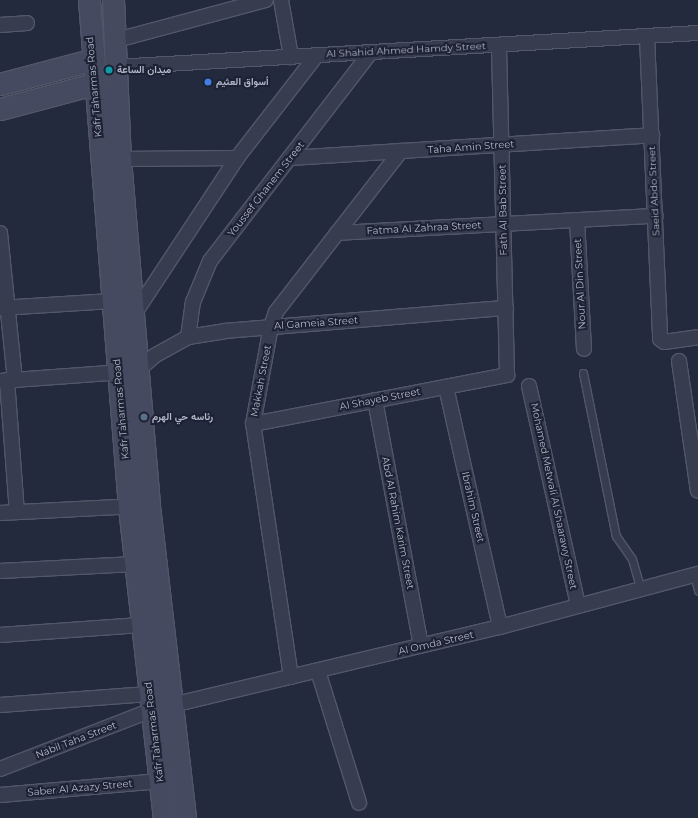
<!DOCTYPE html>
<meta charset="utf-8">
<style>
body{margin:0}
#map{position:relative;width:698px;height:818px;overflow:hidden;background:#232a3e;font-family:Montserrat,Vazirmatn,sans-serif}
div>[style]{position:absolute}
.roads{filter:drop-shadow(1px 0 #525769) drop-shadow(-1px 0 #525769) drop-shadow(0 1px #525769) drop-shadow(0 -1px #525769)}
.lane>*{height:7px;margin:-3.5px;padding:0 3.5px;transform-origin:3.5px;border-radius:3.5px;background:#373c4e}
.street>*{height:14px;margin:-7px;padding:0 7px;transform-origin:7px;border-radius:7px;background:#373c4e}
.secondary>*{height:21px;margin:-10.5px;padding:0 10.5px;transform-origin:10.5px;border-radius:10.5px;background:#454a61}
.dots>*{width:11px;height:11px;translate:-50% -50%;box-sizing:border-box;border:2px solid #1c2133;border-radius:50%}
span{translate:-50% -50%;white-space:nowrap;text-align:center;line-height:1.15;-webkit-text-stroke:4px #1c2133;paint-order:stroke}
.street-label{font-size:10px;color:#b3b8c9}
.poi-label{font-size:10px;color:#b3b8c9;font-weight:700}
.left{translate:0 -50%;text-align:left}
</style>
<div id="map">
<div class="roads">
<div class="lane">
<div style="left:583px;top:373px;width:166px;rotate:78.6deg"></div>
<div style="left:616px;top:536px;width:28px;rotate:55deg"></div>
<div style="left:632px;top:559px;width:32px;rotate:74deg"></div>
<div style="left:694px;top:575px;width:16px;rotate:75deg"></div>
</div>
<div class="street">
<div style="left:281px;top:0;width:58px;rotate:80deg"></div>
<div style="left:0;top:25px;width:27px;rotate:-4deg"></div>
<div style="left:647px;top:37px;width:302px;rotate:87.5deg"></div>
<div style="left:660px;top:339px;width:5px;rotate:37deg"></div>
<div style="left:664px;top:342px;width:34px;rotate:-8deg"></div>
<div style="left:113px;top:41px;width:158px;rotate:-15deg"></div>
<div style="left:115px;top:67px;width:584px;rotate:-3.34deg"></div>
<div style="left:290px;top:158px;width:363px;rotate:-3.6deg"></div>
<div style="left:120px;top:159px;width:117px;rotate:-0.5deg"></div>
<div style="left:577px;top:220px;width:129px;rotate:86.9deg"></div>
<div style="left:0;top:233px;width:148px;rotate:84.2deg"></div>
<div style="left:337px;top:233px;width:319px;rotate:-3.1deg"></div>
<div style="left:0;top:308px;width:112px;rotate:-3.6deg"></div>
<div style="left:133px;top:316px;width:189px;rotate:-56.6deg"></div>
<div style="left:237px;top:158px;width:130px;rotate:-52.2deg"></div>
<div style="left:188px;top:337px;width:35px;rotate:-82deg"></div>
<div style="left:193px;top:302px;width:44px;rotate:-67.5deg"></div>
<div style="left:210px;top:261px;width:262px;rotate:-52.4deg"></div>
<div style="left:679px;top:361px;width:131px;rotate:81.7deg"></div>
<div style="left:7px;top:380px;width:132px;rotate:85.7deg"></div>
<div style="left:0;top:381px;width:137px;rotate:-4.2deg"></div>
<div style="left:137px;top:371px;width:23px;rotate:-41deg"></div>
<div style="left:154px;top:356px;width:39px;rotate:-29deg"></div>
<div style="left:188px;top:337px;width:37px;rotate:-9deg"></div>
<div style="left:225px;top:331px;width:282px;rotate:-4.7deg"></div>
<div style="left:529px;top:386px;width:225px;rotate:77.4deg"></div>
<div style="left:446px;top:387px;width:246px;rotate:77.3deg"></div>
<div style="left:375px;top:400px;width:250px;rotate:79.4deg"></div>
<div style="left:253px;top:424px;width:259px;rotate:-10.9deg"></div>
<div style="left:507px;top:375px;width:330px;rotate:-91.4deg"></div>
<div style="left:0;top:513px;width:137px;rotate:-2.9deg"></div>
<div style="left:0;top:571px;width:135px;rotate:-3deg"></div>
<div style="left:0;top:635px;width:141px;rotate:-4.1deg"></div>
<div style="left:318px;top:671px;width:138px;rotate:72.7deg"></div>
<div style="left:291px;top:677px;width:256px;rotate:-98.5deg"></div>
<div style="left:253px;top:424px;width:100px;rotate:-79.6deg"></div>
<div style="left:271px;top:326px;width:15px;rotate:-70deg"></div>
<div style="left:276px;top:312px;width:204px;rotate:-52.2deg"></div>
<div style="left:0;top:705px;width:149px;rotate:-4.2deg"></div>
<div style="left:172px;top:705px;width:337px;rotate:-13.4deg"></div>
<div style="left:500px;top:627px;width:205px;rotate:-15deg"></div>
<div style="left:0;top:769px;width:163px;rotate:-21.2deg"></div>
<div style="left:0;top:795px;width:161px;rotate:-5deg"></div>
</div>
<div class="secondary">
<div style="left:89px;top:0;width:509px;rotate:85.49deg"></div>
<div style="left:129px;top:507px;width:313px;rotate:83.6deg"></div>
<div style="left:113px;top:0;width:159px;rotate:87.5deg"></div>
<div style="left:120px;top:159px;width:348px;rotate:85.2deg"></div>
<div style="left:149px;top:506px;width:314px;rotate:83.4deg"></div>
<div style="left:0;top:84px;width:94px;rotate:-14.8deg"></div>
<div style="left:0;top:109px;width:97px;rotate:-14.9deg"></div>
</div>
</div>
<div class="dots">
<div style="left:109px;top:70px;background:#0f9aa8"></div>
<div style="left:208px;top:82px;background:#3f7fe0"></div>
<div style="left:144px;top:417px;background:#5c6f8a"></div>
</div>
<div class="street-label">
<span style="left:406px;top:50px;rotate:-3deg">Al Shahid Ahmed Hamdy Street</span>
<span style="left:94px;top:87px;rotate:-95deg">Kafr Taharmas Road</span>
<span style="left:471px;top:147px;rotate:-4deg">Taha Amin Street</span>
<span style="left:266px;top:189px;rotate:-52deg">Youssef Ghanem Street</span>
<span style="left:654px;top:191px;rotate:-93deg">Saeid Abdo Street</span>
<span style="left:503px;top:210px;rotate:-91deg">Fath Al Bab Street</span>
<span style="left:424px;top:228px;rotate:-3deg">Fatma Al Zahraa Street</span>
<span style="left:580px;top:284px;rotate:-93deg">Nour Al Din Street</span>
<span style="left:316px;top:323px;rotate:-4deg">Al Gameia Street</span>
<span style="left:261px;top:381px;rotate:-79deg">Makkah Street</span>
<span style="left:380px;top:399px;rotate:-11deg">Al Shayeb Street</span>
<span style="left:121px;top:409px;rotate:-95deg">Kafr Taharmas Road</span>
<span style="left:554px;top:496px;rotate:78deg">Mohamed Metwali Al Shaarawy Street</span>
<span style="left:473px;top:507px;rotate:77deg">Ibrahim Street</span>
<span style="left:398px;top:523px;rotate:79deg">Abd Al Rahim Karim Street</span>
<span style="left:436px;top:643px;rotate:-13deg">Al Omda Street</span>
<span style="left:154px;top:732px;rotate:-97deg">Kafr Taharmas Road</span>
<span style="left:76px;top:740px;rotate:-21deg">Nabil Taha Street</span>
<span style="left:80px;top:788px;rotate:-5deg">Saber Al Azazy Street</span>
</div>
<div class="poi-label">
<span class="left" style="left:117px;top:70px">ميدان الساعة</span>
<span class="left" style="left:216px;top:82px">أسواق العثيم</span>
<span class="left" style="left:152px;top:417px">رئاسه حي الهرم</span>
</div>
</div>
